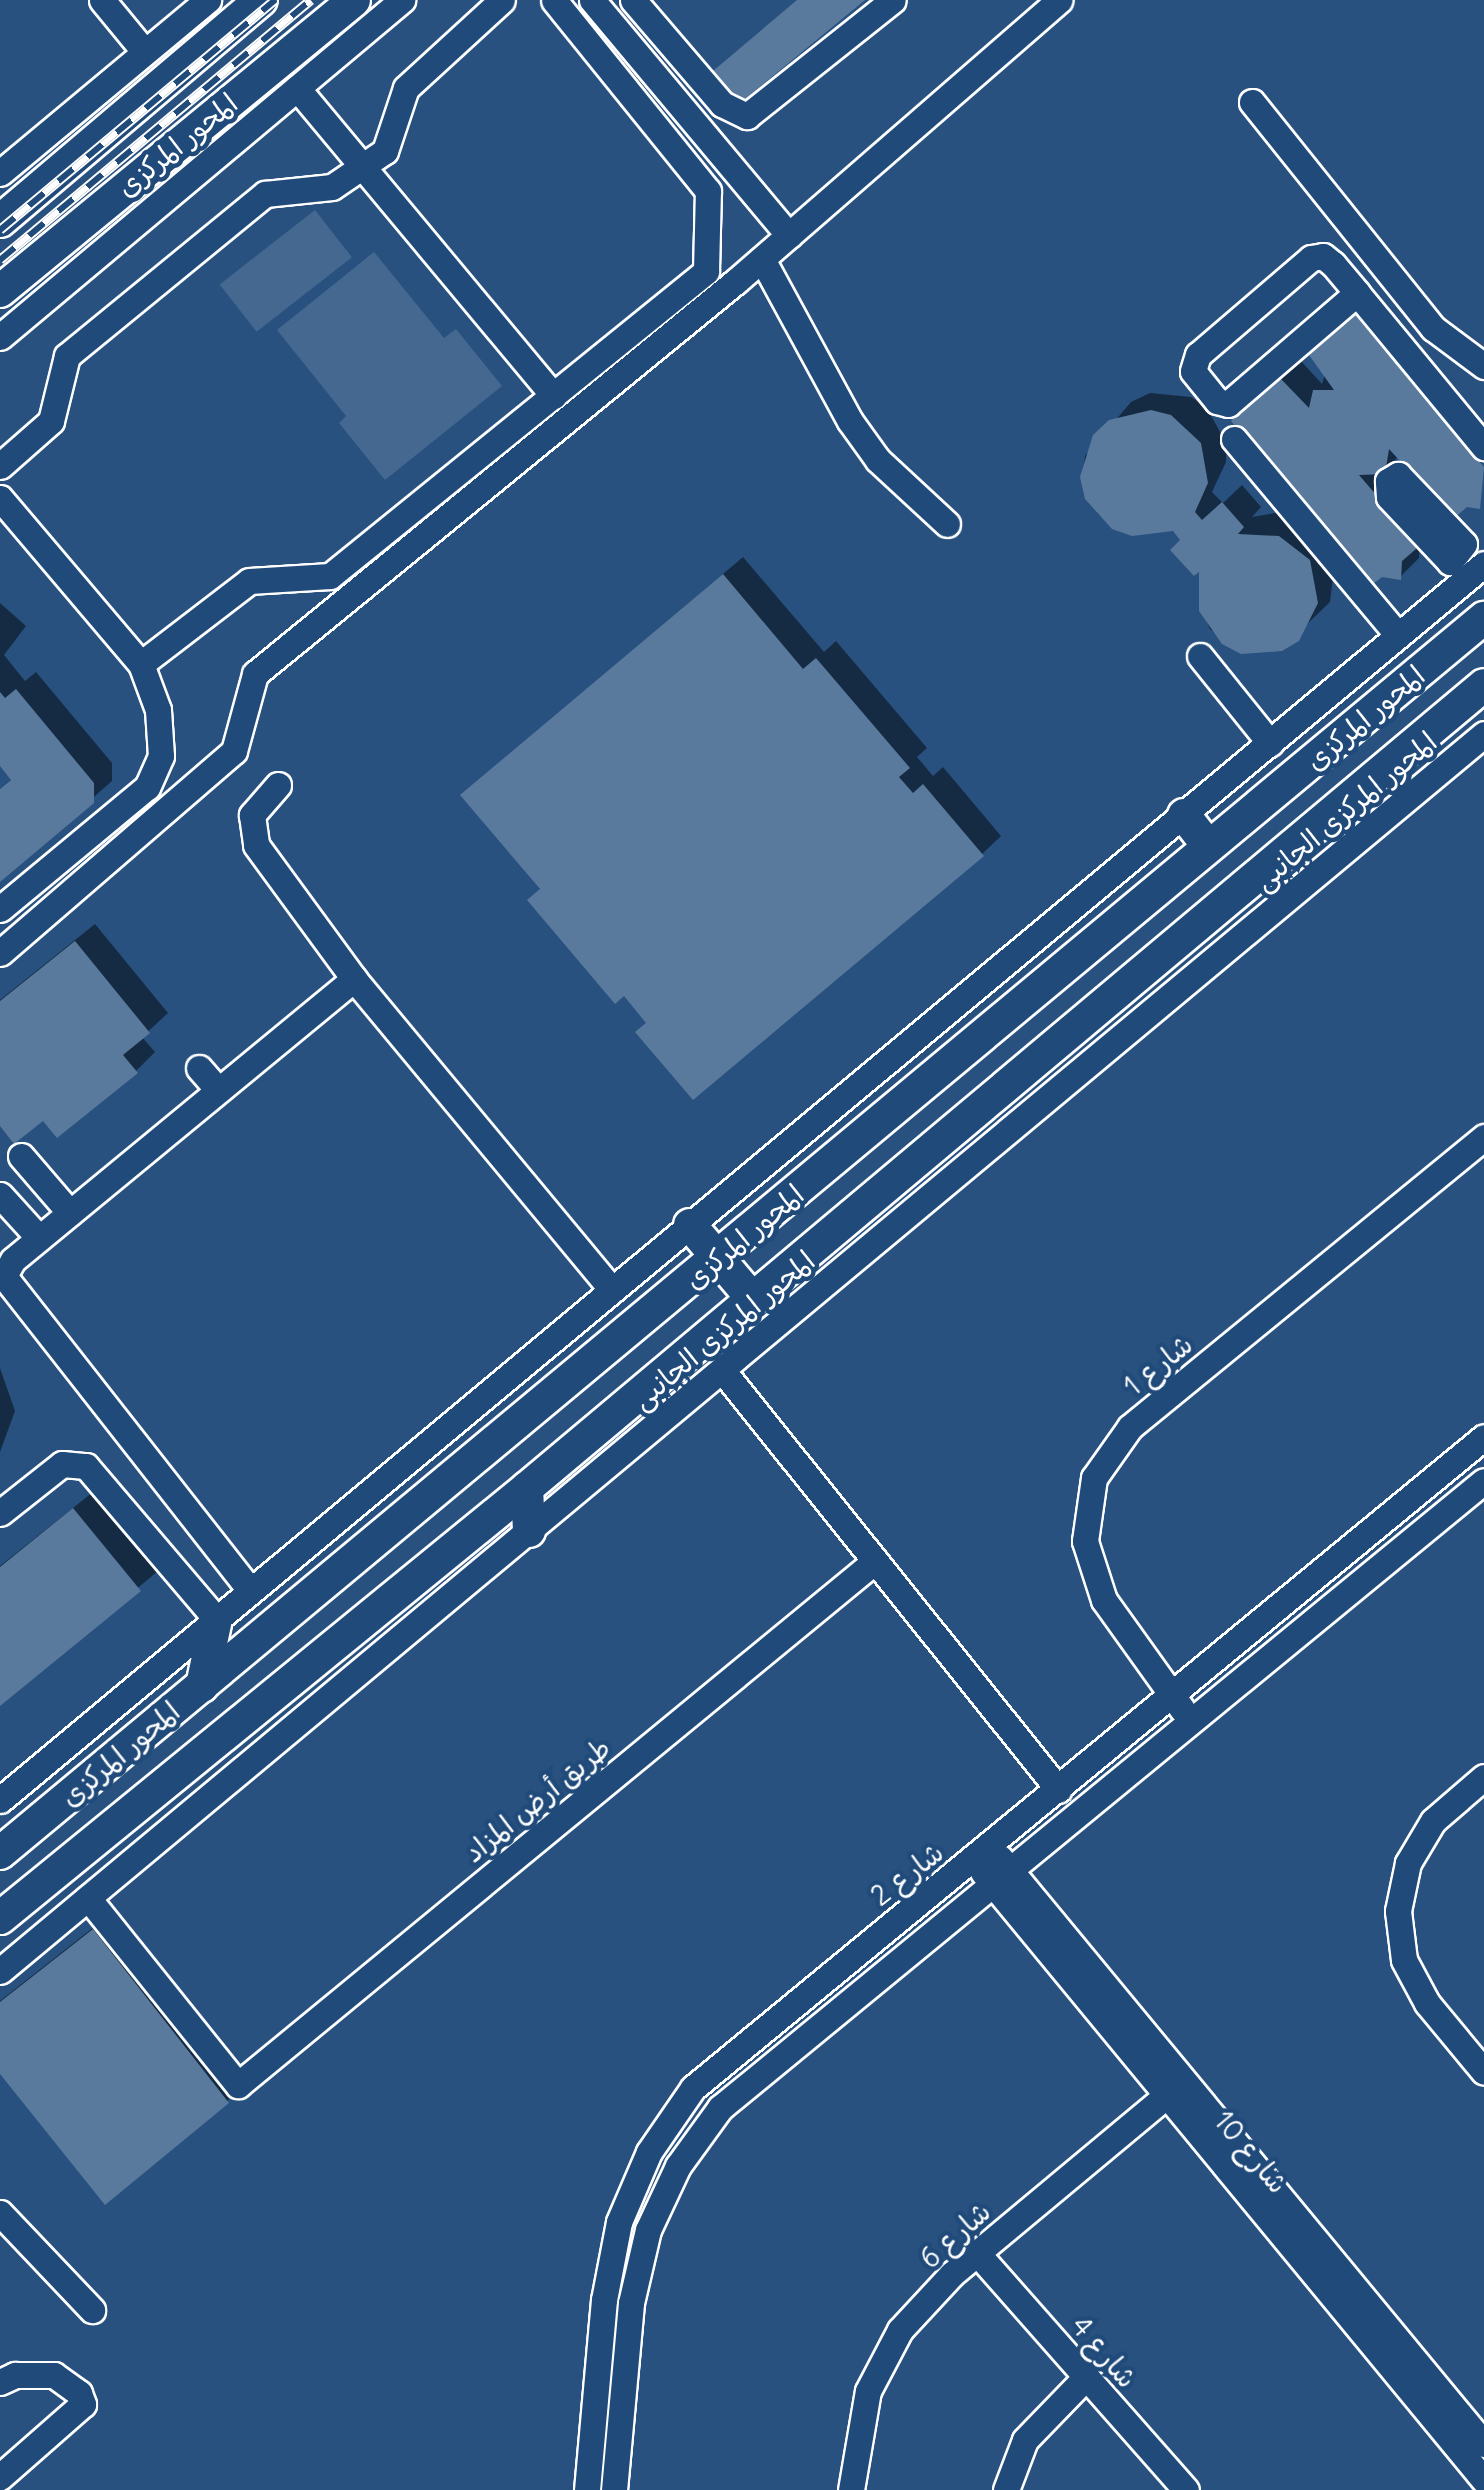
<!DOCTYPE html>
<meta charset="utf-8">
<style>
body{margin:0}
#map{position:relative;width:1484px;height:2490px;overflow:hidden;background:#28517f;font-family:Delius,"Playpen Sans Arabic",sans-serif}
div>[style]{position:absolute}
.green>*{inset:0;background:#446890;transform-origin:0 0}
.shadow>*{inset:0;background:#0007}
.building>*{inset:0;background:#5a7a9d}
.roads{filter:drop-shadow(2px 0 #fff) drop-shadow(-2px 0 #fff) drop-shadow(0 2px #fff) drop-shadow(0 -2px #fff)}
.minor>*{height:25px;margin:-12.5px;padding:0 12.5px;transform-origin:12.5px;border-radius:12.5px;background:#1f4a7a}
.major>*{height:32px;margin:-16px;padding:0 16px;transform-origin:16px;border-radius:16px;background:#1f4a7a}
.rail>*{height:10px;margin-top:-5px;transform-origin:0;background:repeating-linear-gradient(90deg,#1f4a7a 0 19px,#fff 0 38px);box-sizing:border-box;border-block:2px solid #fff}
span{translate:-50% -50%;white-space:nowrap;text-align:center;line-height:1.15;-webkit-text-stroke:9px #1f4a7a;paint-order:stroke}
.street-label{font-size:28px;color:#fff}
</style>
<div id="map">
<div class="green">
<div style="left:315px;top:210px;width:60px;height:121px;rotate:52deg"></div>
<div style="clip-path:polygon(374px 252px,444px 338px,456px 329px,502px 386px,385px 480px,339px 423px,346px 416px,277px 330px)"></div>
</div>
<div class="shadow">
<div style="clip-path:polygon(1379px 296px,1484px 425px,1479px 507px,1399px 456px,1387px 467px,1419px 542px,1419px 558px,1400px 577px,1254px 399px,1301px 361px,1322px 384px,1340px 326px)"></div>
<div style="clip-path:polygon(1150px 393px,1191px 397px,1207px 408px,1226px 443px,1226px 462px,1212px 492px,1223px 503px,1242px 485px,1261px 507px,1252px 517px,1275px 513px,1314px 526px,1335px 560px,1330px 602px,1281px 649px,1241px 651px,1210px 629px,1202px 610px,1202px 567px,1174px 528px,1132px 534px,1098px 514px,1083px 477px,1085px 456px,1131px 402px)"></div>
<div style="clip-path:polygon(743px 557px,824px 652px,836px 641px,927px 748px,917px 757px,933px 776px,943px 767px,1001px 836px,982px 854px,649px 1022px,463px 795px)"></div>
<div style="clip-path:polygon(0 603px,26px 626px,4px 655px,25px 681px,36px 672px,112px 763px,112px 781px,0 879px,0 789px,13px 778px,0 763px)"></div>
<div style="clip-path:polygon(95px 924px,168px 1013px,142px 1037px,155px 1052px,136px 1071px,43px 1117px,0 1122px,0 1000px)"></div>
<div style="clip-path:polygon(0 1368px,15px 1411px,0 1452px)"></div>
<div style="clip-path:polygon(93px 1492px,158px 1571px,0 1703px,0 1566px)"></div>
<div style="clip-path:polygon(113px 1912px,246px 2083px,227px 2101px,0 2070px,0 2001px)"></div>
</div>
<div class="building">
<div style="clip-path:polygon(797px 0,865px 0,739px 104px,713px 71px)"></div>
<div style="clip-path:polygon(1359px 313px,1484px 467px,1480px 509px,1467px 507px,1453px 519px,1389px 449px,1385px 474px,1359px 475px,1415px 540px,1416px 549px,1402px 561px,1401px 580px,1382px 577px,1368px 588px,1231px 421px,1245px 402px,1281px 379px,1309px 408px,1313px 390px,1334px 390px,1309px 355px,1338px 324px)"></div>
<div style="clip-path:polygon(1151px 410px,1171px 415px,1201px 443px,1208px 483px,1195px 512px,1202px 520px,1222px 502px,1244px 527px,1238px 534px,1279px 536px,1310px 560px,1318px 603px,1299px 641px,1282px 651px,1241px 654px,1222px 644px,1199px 611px,1199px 572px,1194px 576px,1170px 550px,1180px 540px,1173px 531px,1132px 536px,1112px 529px,1085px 499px,1080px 477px,1093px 435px,1109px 420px)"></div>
<div style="clip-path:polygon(723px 574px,803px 669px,816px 658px,910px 768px,899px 777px,913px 793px,923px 784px,984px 856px,693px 1100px,635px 1032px,646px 1023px,624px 996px,615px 1004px,527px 900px,540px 889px,460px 795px)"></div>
<div style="clip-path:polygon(16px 689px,94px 783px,94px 803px,0 882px,0 789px,11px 780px,0 766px,0 692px,5px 698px)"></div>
<div style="clip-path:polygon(75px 941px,150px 1033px,123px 1055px,138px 1073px,57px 1138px,43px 1121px,14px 1144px,0 1126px,0 1001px)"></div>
<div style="clip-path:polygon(73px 1508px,141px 1591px,0 1706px,0 1567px)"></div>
<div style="clip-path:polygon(93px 1929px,229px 2103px,105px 2205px,0 2074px,0 2002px)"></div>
</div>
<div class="roads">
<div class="minor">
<div style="left:102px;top:0;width:66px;rotate:50.5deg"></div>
<div style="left:592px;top:0;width:307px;rotate:50.1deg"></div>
<div style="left:633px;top:0;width:137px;rotate:49.4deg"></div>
<div style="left:722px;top:104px;width:28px;rotate:26deg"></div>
<div style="left:747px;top:116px;width:186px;rotate:-38.5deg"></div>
<div style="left:297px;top:88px;width:401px;rotate:50.2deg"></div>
<div style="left:1252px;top:102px;width:290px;rotate:51.3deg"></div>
<div style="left:1433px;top:328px;width:64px;rotate:36.7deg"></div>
<div style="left:0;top:173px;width:271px;rotate:-39.8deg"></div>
<div style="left:762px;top:259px;width:184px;rotate:61.5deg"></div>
<div style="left:850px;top:421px;width:48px;rotate:54.3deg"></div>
<div style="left:878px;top:460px;width:94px;rotate:42.8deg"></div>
<div style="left:1357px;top:293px;width:170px;rotate:139.3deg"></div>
<div style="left:1228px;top:404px;width:11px;rotate:-165deg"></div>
<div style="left:1217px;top:401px;width:38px;rotate:-129deg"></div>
<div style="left:1193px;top:371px;width:17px;rotate:-73deg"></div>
<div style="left:1198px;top:355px;width:149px;rotate:-40.6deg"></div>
<div style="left:1311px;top:258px;width:12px;rotate:-9deg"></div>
<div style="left:1323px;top:256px;width:13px;rotate:39deg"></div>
<div style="left:1333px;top:264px;width:38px;rotate:50deg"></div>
<div style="left:1357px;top:293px;width:200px;rotate:50.5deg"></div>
<div style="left:0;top:337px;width:525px;rotate:-39.97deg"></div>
<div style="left:1234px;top:439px;width:256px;rotate:50.1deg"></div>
<div style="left:0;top:466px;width:68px;rotate:-41.4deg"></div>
<div style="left:51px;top:421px;width:67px;rotate:-76.2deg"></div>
<div style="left:67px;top:356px;width:256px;rotate:-39.3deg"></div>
<div style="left:265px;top:194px;width:67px;rotate:-6deg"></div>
<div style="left:332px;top:187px;width:64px;rotate:-34.2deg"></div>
<div style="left:385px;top:151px;width:66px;rotate:-71.6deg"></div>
<div style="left:406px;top:88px;width:130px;rotate:-42.5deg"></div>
<div style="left:1398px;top:475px;width:95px;rotate:46.3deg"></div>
<div style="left:1464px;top:544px;width:23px;rotate:128deg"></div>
<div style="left:1450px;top:562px;width:89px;rotate:-133.2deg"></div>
<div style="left:1389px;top:497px;width:16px;rotate:-94deg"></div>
<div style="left:1388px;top:481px;width:12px;rotate:-31deg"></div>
<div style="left:0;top:498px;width:218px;rotate:49.7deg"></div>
<div style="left:141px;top:664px;width:49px;rotate:69.7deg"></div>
<div style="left:158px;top:710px;width:46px;rotate:86.3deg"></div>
<div style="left:161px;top:756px;width:34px;rotate:114deg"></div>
<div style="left:147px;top:787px;width:191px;rotate:140.3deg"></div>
<div style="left:1200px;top:656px;width:112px;rotate:51.2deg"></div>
<div style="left:141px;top:664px;width:136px;rotate:-37.5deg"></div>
<div style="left:249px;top:581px;width:81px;rotate:-3.5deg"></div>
<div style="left:330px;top:576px;width:484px;rotate:-39deg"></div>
<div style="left:706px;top:271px;width:80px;rotate:-88.6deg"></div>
<div style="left:708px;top:191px;width:245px;rotate:-128.9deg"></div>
<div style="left:278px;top:785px;width:40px;rotate:131deg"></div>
<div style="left:252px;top:815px;width:30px;rotate:82deg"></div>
<div style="left:256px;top:845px;width:166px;rotate:53.8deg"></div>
<div style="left:354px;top:979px;width:404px;rotate:50.3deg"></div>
<div style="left:0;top:953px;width:309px;rotate:-40.8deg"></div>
<div style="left:234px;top:751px;width:80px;rotate:-74.7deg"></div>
<div style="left:255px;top:674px;width:620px;rotate:-39.24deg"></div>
<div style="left:735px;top:282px;width:430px;rotate:-41deg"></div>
<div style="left:199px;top:1068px;width:28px;rotate:49deg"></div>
<div style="left:21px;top:1156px;width:75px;rotate:49.3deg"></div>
<div style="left:0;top:1195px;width:58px;rotate:47.8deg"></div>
<div style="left:722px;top:1370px;width:538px;rotate:51.26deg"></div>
<div style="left:0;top:1513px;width:79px;rotate:-38.3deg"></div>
<div style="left:62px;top:1464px;width:24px;rotate:5deg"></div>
<div style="left:86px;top:1466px;width:201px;rotate:49.6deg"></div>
<div style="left:250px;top:1590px;width:399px;rotate:-128.1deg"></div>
<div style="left:4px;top:1276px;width:18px;rotate:-61deg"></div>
<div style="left:13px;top:1260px;width:442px;rotate:-39.5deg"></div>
<div style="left:1182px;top:1709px;width:134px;rotate:-125.6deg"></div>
<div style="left:1104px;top:1600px;width:62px;rotate:-107.9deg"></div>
<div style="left:1085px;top:1541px;width:64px;rotate:-81.9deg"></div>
<div style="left:1094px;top:1478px;width:62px;rotate:-54.8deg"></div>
<div style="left:1130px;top:1427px;width:458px;rotate:-39.3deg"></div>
<div style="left:1484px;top:1777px;width:67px;rotate:139.2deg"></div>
<div style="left:1433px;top:1821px;width:49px;rotate:120.8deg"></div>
<div style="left:1408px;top:1863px;width:49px;rotate:101.8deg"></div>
<div style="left:1398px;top:1911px;width:49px;rotate:83deg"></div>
<div style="left:1404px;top:1960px;width:49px;rotate:61.9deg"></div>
<div style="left:1427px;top:2003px;width:89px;rotate:50.4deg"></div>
<div style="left:0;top:1800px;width:1931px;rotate:-39.79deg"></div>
<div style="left:1000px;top:1858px;width:760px;rotate:50.45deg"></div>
<div style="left:983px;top:1872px;width:788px;rotate:50.51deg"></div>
<div style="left:88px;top:1898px;width:240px;rotate:51.3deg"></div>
<div style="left:238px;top:2085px;width:825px;rotate:-39.44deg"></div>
<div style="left:0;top:1971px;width:1932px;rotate:-39.81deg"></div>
<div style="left:0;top:2213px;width:134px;rotate:46.5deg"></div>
<div style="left:977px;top:2253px;width:316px;rotate:48.6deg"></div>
<div style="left:0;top:2382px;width:17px;rotate:-25deg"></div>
<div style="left:15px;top:2375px;width:39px"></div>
<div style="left:54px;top:2375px;width:31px;rotate:36deg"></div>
<div style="left:79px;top:2393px;width:12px;rotate:70deg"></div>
<div style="left:83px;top:2404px;width:111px;rotate:138.7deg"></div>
<div style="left:587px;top:2490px;width:191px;rotate:-84.9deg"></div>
<div style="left:604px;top:2300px;width:79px;rotate:-79.1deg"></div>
<div style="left:619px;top:2222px;width:76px;rotate:-66.8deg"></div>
<div style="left:649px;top:2152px;width:78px;rotate:-55.5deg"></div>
<div style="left:693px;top:2088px;width:1024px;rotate:-39.45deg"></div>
<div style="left:614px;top:2490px;width:188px;rotate:-84.8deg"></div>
<div style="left:631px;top:2303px;width:75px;rotate:-76.9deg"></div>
<div style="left:648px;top:2230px;width:71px;rotate:-64.9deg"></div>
<div style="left:678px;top:2166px;width:72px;rotate:-54.1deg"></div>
<div style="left:720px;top:2108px;width:988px;rotate:-39.38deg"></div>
<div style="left:851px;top:2490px;width:100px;rotate:-80.3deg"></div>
<div style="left:868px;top:2391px;width:69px;rotate:-62.3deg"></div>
<div style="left:900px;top:2330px;width:76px;rotate:-47.1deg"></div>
<div style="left:952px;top:2274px;width:294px;rotate:-39.8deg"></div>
<div style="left:1006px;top:2490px;width:53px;rotate:-69.2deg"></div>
<div style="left:1025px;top:2440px;width:88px;rotate:-45.9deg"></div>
</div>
<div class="major">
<div style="left:0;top:221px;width:342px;rotate:-40.3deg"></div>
<div style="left:0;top:291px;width:458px;rotate:-39.4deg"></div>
<div style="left:1184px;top:815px;width:39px;rotate:52deg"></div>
<div style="left:690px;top:1225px;width:94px;rotate:49.7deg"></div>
<div style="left:527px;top:1488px;width:43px;rotate:87.3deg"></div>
<div style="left:202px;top:1686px;width:68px;rotate:-78.2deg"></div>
<div style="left:0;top:1853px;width:1931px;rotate:-39.77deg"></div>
<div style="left:0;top:1918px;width:680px;rotate:-39.21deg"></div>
<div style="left:527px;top:1488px;width:1249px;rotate:-40deg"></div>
</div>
</div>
<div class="rail">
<div style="left:0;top:230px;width:359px;rotate:-39.9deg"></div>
<div style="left:0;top:260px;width:405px;rotate:-39.9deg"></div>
</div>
<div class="street-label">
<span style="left:177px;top:145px;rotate:-39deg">المحور المركزى</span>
<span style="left:1365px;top:718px;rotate:-40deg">المحور المركزى</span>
<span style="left:1345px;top:811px;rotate:-40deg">المحور المركزى الجانبى</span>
<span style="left:744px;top:1237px;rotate:-40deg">المحور المركزى</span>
<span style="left:723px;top:1330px;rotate:-40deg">المحور المركزى الجانبى</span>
<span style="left:1158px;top:1365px;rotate:-39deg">شارع 1</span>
<span style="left:120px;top:1754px;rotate:-40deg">المحور المركزى</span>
<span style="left:537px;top:1800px;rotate:-39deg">طريق أرض المزاد</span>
<span style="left:907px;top:1874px;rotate:-38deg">شارع 2</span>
<span style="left:1251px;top:2152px;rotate:50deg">شارع 10</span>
<span style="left:955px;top:2235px;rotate:-42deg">شارع 6</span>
<span style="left:1104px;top:2352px;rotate:49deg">شارع 4</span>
</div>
</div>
